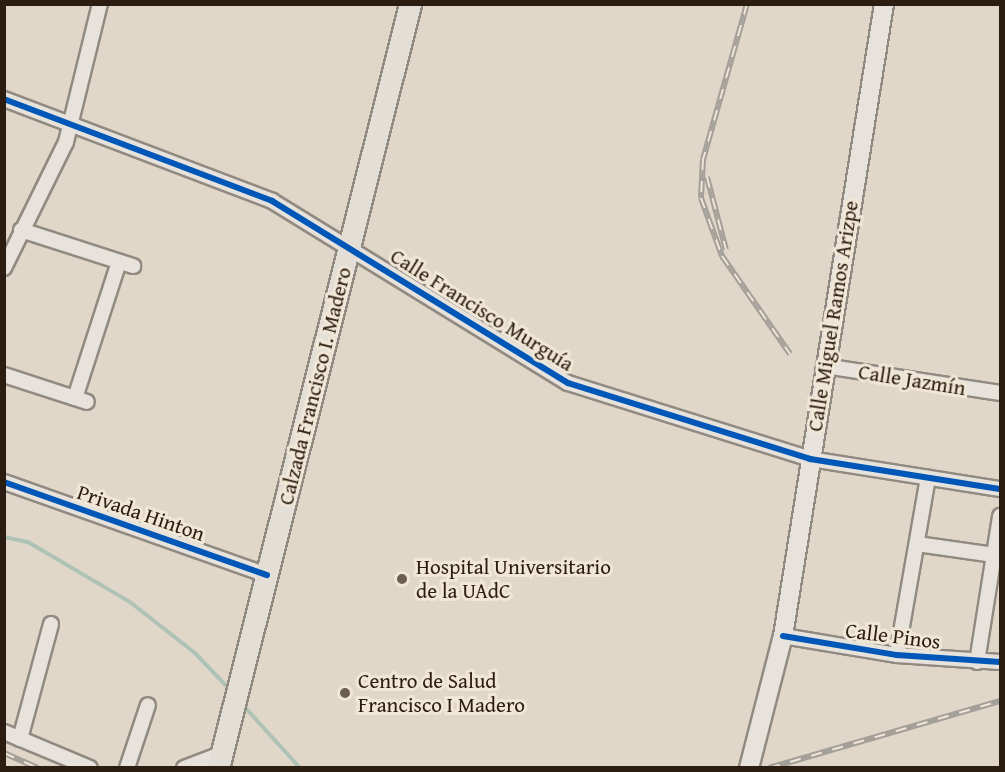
<!DOCTYPE html>
<meta charset="utf-8">
<style>
body{margin:0}
#map{position:relative;width:1005px;height:772px;overflow:hidden;background:#e0d7c9;font-family:"Gentium Book Plus",serif}
div>[style]{position:absolute}
.stream>*{height:4px;margin:-2px;padding:0 2px;transform-origin:2px;border-radius:2px;background:#aec3b5}
.roads{filter:drop-shadow(2px 0 #918a81) drop-shadow(-2px 0 #918a81) drop-shadow(0 2px #918a81) drop-shadow(0 -2px #918a81)}
.street>*{height:14px;margin:-7px;padding:0 7px;transform-origin:7px;border-radius:7px;background:#e7e3dc}
.secondary>*{height:18px;margin:-9px;padding:0 9px;transform-origin:9px;border-radius:9px;background:#e7e3dc}
.primary>*{height:21px;margin:-10.5px;padding:0 10.5px;transform-origin:10.5px;border-radius:10.5px;background:#e3ded6}
.rail>*{height:6px;margin-top:-3px;transform-origin:0;background:repeating-linear-gradient(90deg,#f1e7d6 0 11px,#a49f99 0 22px);box-sizing:border-box;border-block:2px solid #a49f99}
.cycleway>*{height:6px;margin:-3px;padding:0 3px;transform-origin:3px;border-radius:3px;background:#0057b8}
.dots>*{width:16px;height:16px;translate:-50% -50%;box-sizing:border-box;border:3px solid #f1e7d6;border-radius:50%}
span{translate:-50% -50%;white-space:nowrap;text-align:center;line-height:1.15;-webkit-text-stroke:6px #f1e7d6;paint-order:stroke}
.street-label{font-size:21px;color:#2b1d10}
.poi-label{font-size:21px;color:#2b1d10}
.left{translate:0 -50%;text-align:left}
.frame{position:absolute;inset:0;border:6px solid #2b1d10;pointer-events:none}
</style>
<div id="map">
<div class="stream">
<div style="left:4px;top:537px;width:25px;rotate:12deg"></div>
<div style="left:28px;top:542px;width:118px;rotate:30.5deg"></div>
<div style="left:130px;top:602px;width:83px;rotate:38.1deg"></div>
<div style="left:195px;top:653px;width:52px;rotate:46.5deg"></div>
<div style="left:242px;top:704px;width:86px;rotate:47.8deg"></div>
</div>
<div class="roads">
<div class="street">
<div style="left:4px;top:99px;width:287px;rotate:20.8deg"></div>
<div style="left:272px;top:201px;width:347px;rotate:31.6deg"></div>
<div style="left:568px;top:383px;width:254px;rotate:17.4deg"></div>
<div style="left:810px;top:459px;width:192px;rotate:9deg"></div>
<div style="left:21px;top:230px;width:118px;rotate:17.8deg"></div>
<div style="left:4px;top:268px;width:140px;rotate:-63.8deg"></div>
<div style="left:66px;top:142px;width:142px;rotate:-76.2deg"></div>
<div style="left:824px;top:366px;width:178px;rotate:8.7deg"></div>
<div style="left:4px;top:375px;width:87px;rotate:18deg"></div>
<div style="left:75px;top:398px;width:143px;rotate:-72.1deg"></div>
<div style="left:4px;top:482px;width:279px;rotate:19.5deg"></div>
<div style="left:917px;top:544px;width:78px;rotate:8.1deg"></div>
<div style="left:783px;top:636px;width:116px;rotate:9.5deg"></div>
<div style="left:897px;top:655px;width:103px;rotate:3.9deg"></div>
<div style="left:897px;top:655px;width:180px;rotate:-80.1deg"></div>
<div style="left:977px;top:662px;width:148px;rotate:-81deg"></div>
<div style="left:4px;top:732px;width:93px;rotate:22.7deg"></div>
<div style="left:20px;top:739px;width:119px;rotate:-74.9deg"></div>
<div style="left:127px;top:768px;width:66px;rotate:-71.6deg"></div>
<div style="left:184px;top:768px;width:40px;rotate:-21deg"></div>
<div style="left:221px;top:754px;width:7px;rotate:63deg"></div>
</div>
<div class="secondary">
<div style="left:749px;top:768px;width:136px;rotate:-75.6deg"></div>
<div style="left:783px;top:636px;width:640px;rotate:-80.92deg"></div>
</div>
<div class="primary">
<div style="left:218px;top:768px;width:788px;rotate:-75.89deg"></div>
</div>
</div>
<div class="rail">
<div style="left:747px;top:4px;width:161px;rotate:105.8deg"></div>
<div style="left:703px;top:159px;width:39px;rotate:93deg"></div>
<div style="left:701px;top:198px;width:62px;rotate:70.1deg"></div>
<div style="left:722px;top:256px;width:119px;rotate:55.2deg"></div>
<div style="left:707px;top:177px;width:75px;rotate:75.4deg"></div>
<div style="left:4px;top:753px;width:37px;rotate:24deg"></div>
<div style="left:769px;top:768px;width:241px;rotate:-16.2deg"></div>
</div>
<div class="cycleway">
<div style="left:4px;top:99px;width:287px;rotate:20.8deg"></div>
<div style="left:272px;top:201px;width:347px;rotate:31.6deg"></div>
<div style="left:568px;top:383px;width:254px;rotate:17.4deg"></div>
<div style="left:810px;top:459px;width:192px;rotate:9deg"></div>
<div style="left:4px;top:482px;width:279px;rotate:19.5deg"></div>
<div style="left:783px;top:636px;width:116px;rotate:9.5deg"></div>
<div style="left:897px;top:655px;width:103px;rotate:3.9deg"></div>
</div>
<div class="dots">
<div style="left:402px;top:579px;background:#6a5e51"></div>
<div style="left:345px;top:693px;background:#6a5e51"></div>
</div>
<div class="street-label">
<span style="left:482px;top:310px;rotate:32deg">Calle Francisco Murguía</span>
<span style="left:833px;top:316px;rotate:-81deg">Calle Miguel Ramos Arizpe</span>
<span style="left:912px;top:380px;rotate:9deg">Calle Jazmín</span>
<span style="left:315px;top:386px;rotate:-76deg">Calzada Francisco I. Madero</span>
<span style="left:141px;top:513px;rotate:19deg">Privada Hinton</span>
<span style="left:893px;top:636px;rotate:7deg">Calle Pinos</span>
</div>
<div class="poi-label">
<span class="left" style="left:416px;top:579px">Hospital Universitario<br>de la UAdC</span>
<span class="left" style="left:358px;top:693px">Centro de Salud<br>Francisco I Madero</span>
</div>
<div class="frame"></div>
</div>
